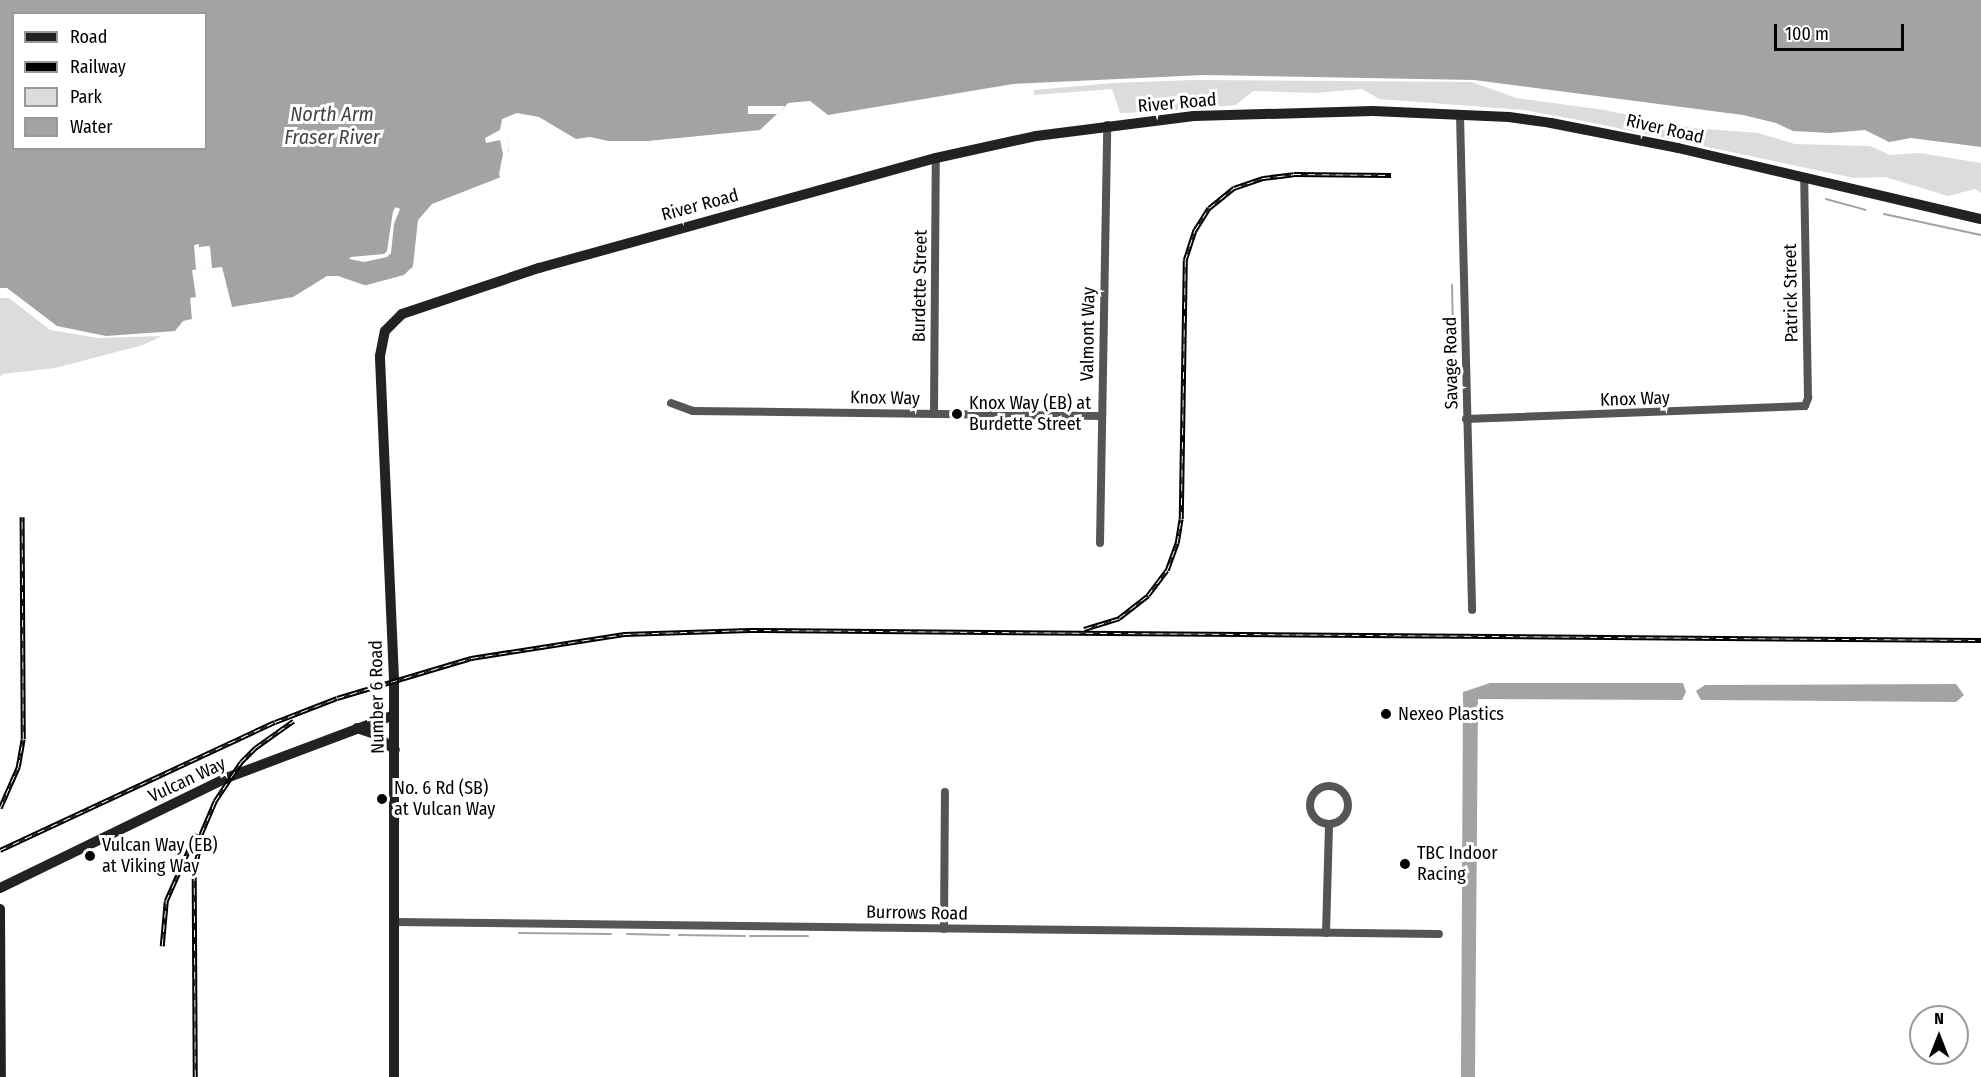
<!DOCTYPE html>
<style>
body{margin:0}
#map{position:relative;width:1981px;height:1077px;overflow:hidden;background:#fff;font-family:"Fira Sans Condensed",sans-serif}
div>[style]{position:absolute}
.green>*{inset:0;background:#dcdcdc}
.water>*{inset:0;background:#a3a3a3}
.pier>*{inset:0;background:#fff}
.stream>*{height:2px;margin:-1px;padding:0 1px;transform-origin:1px;border-radius:1px;background:#a3a3a3}
.street>*{height:8px;margin:-4px;padding:0 4px;transform-origin:4px;border-radius:4px;background:#555}
.street>.ring{margin:-4px;padding:0;box-sizing:content-box;background:none;border:8px solid #555;border-radius:50%}
.secondary>*{height:10px;margin:-5px;padding:0 5px;transform-origin:5px;border-radius:5px;background:#222}
.rail>*{height:4.5px;margin-top:-2.25px;transform-origin:0;background:repeating-linear-gradient(90deg,#fff 0 7px,#000 0 14px);box-sizing:border-box;border-block:2px solid #000}
.dots>*{width:16px;height:16px;translate:-50% -50%;box-sizing:border-box;border:3px solid #fff;border-radius:50%}
span{translate:-50% -50%;white-space:nowrap;text-align:center;line-height:1.15;-webkit-text-stroke:6px #fff;paint-order:stroke}
.street-label{font-size:18px;color:#000}
.poi-label{font-size:18px;color:#000}
.left{translate:0 -50%;text-align:left}
.water-label{font-size:20px;color:#444;font-style:italic}
.legend{position:absolute;left:12px;top:12px;width:195px;height:138px;box-sizing:border-box;background:#fff;border:2px solid #999;margin:0;padding:8px 10px;list-style:none;font-size:18px;color:#000}
.legend li{display:flex;align-items:center;gap:12px;height:30px}
.legend b{width:30px;border:2px solid #999}
.north{position:absolute;left:1909px;top:1005px;width:60px;height:60px;box-sizing:border-box;background:#fff;border:2px solid #999;border-radius:50%;rotate:0deg;font-size:16px;font-weight:700;line-height:24px;text-align:center;color:#000}
.north::after{content:'';display:block;margin:auto;width:21px;height:27px;background:#000;clip-path:polygon(50% 0,100% 100%,50% 72%,0 100%)}
.scale{position:absolute;left:1774px;top:24px;width:130px;height:27px;box-sizing:border-box;border:3px solid #000;border-top:0;padding-left:8px;font-size:18px;line-height:21px;white-space:nowrap;color:#000;-webkit-text-stroke:4px #fff;paint-order:stroke}
</style>
<div id="map">
<div class="green">
<div style="clip-path:polygon(1193px 80px,1471px 82px,1517px 98px,1604px 110px,1693px 128px,1758px 133px,1795px 144px,1870px 146px,1890px 155px,1920px 153px,1981px 163px,1981px 193px,1975px 189px,1948px 196px,1885px 177px,1854px 178px,1589px 122px,1524px 110px,1379px 99px,1362px 89px,1316px 93px,1253px 91px,1236px 105px,1151px 112px,1120px 113px,1112px 89px,1034px 95px,1034px 90px,1113px 83px)"></div>
<div style="clip-path:polygon(0 298px,9px 298px,50px 330px,98px 338px,162px 336px,143px 345px,55px 368px,3px 374px,0 377px)"></div>
</div>
<div class="water">
<div style="clip-path:polygon(evenodd,0 0,1981px 0,1981px 147px,1911px 138px,1889px 142px,1865px 130px,1830px 133px,1793px 131px,1776px 123px,1743px 115px,1474px 80px,1204px 75px,1013px 84px,828px 115px,810px 101px,788px 103px,770px 125px,761px 132px,608px 145px,571px 139px,530px 119px,505px 124px,509px 152px,501px 177px,432px 204px,418px 220px,413px 266px,406px 277px,370px 287px,338px 276px,327px 276px,293px 297px,232px 307px,222px 267px,192px 270px,196px 297px,190px 298px,192px 319px,183px 321px,175px 331px,106px 336px,57px 326px,7px 288px,0 288px,0 0,14px 14px,206px 14px,206px 148px,14px 148px,14px 14px)"></div>
<div style="clip-path:polygon(1490px 683px,1683px 683px,1686px 692px,1682px 700px,1478px 699px,1475px 1077px,1461px 1077px,1463px 692px)"></div>
<div style="clip-path:polygon(1956px 684px,1964px 695px,1956px 702px,1701px 700px,1696px 691px,1705px 685px)"></div>
</div>
<div class="pier">
<div style="clip-path:polygon(748px 106px,785px 106px,768px 130px,754px 136px,653px 146px,607px 147px,559px 138px,529px 122px,514px 123px,506px 127px,510px 163px,501px 180px,499px 174px,503px 154px,500px 140px,486px 143px,485px 138px,500px 130px,502px 119px,517px 113px,539px 117px,576px 139px,590px 137px,608px 141px,648px 141px,760px 130px,777px 114px,748px 114px)"></div>
<div style="clip-path:polygon(396px 207px,400px 209px,394px 224px,391px 253px,387px 257px,364px 262px,349px 259px,351px 257px,384px 254px,387px 251px,393px 211px)"></div>
<div style="clip-path:polygon(199px 244px,199px 247px,210px 246px,212px 268px,196px 270px,194px 245px)"></div>
<div style="clip-path:polygon(411px 268px,413px 272px,407px 280px,370px 290px,363px 286px,404px 275px)"></div>
</div>
<div class="stream">
<div style="left:1826px;top:199px;width:41px;rotate:15.4deg"></div>
<div style="left:1884px;top:214px;width:99px;rotate:12.2deg"></div>
<div style="left:1452px;top:285px;width:88px;rotate:88.7deg"></div>
<div style="left:519px;top:933px;width:92px;rotate:0.6deg"></div>
<div style="left:627px;top:934px;width:42px;rotate:1.4deg"></div>
<div style="left:679px;top:935px;width:66px;rotate:0.9deg"></div>
<div style="left:750px;top:936px;width:58px"></div>
</div>
<div class="street">
<div style="left:1460px;top:115px;width:495px;rotate:88.6deg"></div>
<div style="left:671px;top:403px;width:23px;rotate:20deg"></div>
<div style="left:693px;top:411px;width:408px;rotate:0.7deg"></div>
<div style="left:934px;top:414px;width:256px;rotate:-89.6deg"></div>
<div style="left:1466px;top:419px;width:339px;rotate:-2.2deg"></div>
<div style="left:1805px;top:406px;width:9px;rotate:-69deg"></div>
<div style="left:1808px;top:398px;width:220px;rotate:-91deg"></div>
<div style="left:1100px;top:543px;width:418px;rotate:-89deg"></div>
<div class="ring" style="left:1310px;top:786px;width:30px;height:30px"></div>
<div style="left:394px;top:922px;width:1045px;rotate:0.66deg"></div>
<div style="left:944px;top:929px;width:137px;rotate:-89.6deg"></div>
<div style="left:1326px;top:933px;width:109px;rotate:-88.4deg"></div>
</div>
<div class="secondary">
<div style="left:357px;top:728px;width:18px;rotate:19deg"></div>
<div style="left:374px;top:734px;width:26px;rotate:37deg"></div>
<div style="left:0;top:888px;width:254px;rotate:-25.9deg"></div>
<div style="left:229px;top:777px;width:176px;rotate:-20.6deg"></div>
<div style="left:0;top:909px;width:168px;rotate:89.7deg"></div>
<div style="left:394px;top:1077px;width:398px;rotate:-90deg"></div>
<div style="left:394px;top:679px;width:323px;rotate:-92.5deg"></div>
<div style="left:380px;top:356px;width:25px;rotate:-79deg"></div>
<div style="left:385px;top:331px;width:24px;rotate:-45deg"></div>
<div style="left:402px;top:314px;width:145px;rotate:-18.6deg"></div>
<div style="left:539px;top:268px;width:412px;rotate:-15.5deg"></div>
<div style="left:936px;top:158px;width:102px;rotate:-12.4deg"></div>
<div style="left:1036px;top:136px;width:159px;rotate:-7.2deg"></div>
<div style="left:1194px;top:116px;width:179px;rotate:-1.6deg"></div>
<div style="left:1373px;top:111px;width:136px;rotate:2.5deg"></div>
<div style="left:1509px;top:117px;width:42px;rotate:8.1deg"></div>
<div style="left:1551px;top:123px;width:129px;rotate:11.1deg"></div>
<div style="left:1678px;top:148px;width:311px;rotate:13.2deg"></div>
</div>
<div class="rail">
<div style="left:1084px;top:629px;width:37px;rotate:-17deg"></div>
<div style="left:1119px;top:618px;width:37px;rotate:-38deg"></div>
<div style="left:1148px;top:595px;width:31px;rotate:-53deg"></div>
<div style="left:1167px;top:570px;width:29px;rotate:-70deg"></div>
<div style="left:1177px;top:543px;width:24px;rotate:-81deg"></div>
<div style="left:1181px;top:519px;width:259px;rotate:-89.1deg"></div>
<div style="left:1185px;top:260px;width:32px;rotate:-72deg"></div>
<div style="left:1195px;top:230px;width:26px;rotate:-58deg"></div>
<div style="left:1209px;top:208px;width:32px;rotate:-39deg"></div>
<div style="left:1234px;top:188px;width:31px;rotate:-19deg"></div>
<div style="left:1263px;top:178px;width:31px;rotate:-7deg"></div>
<div style="left:1294px;top:174px;width:97px;rotate:0.6deg"></div>
<div style="left:0;top:808px;width:45px;rotate:-66.3deg"></div>
<div style="left:18px;top:767px;width:28px;rotate:-80deg"></div>
<div style="left:23px;top:739px;width:222px;rotate:-90.3deg"></div>
<div style="left:0;top:850px;width:303px;rotate:-25deg"></div>
<div style="left:275px;top:722px;width:66px;rotate:-21.2deg"></div>
<div style="left:337px;top:698px;width:140px;rotate:-16.6deg"></div>
<div style="left:471px;top:658px;width:155px;rotate:-8.9deg"></div>
<div style="left:624px;top:634px;width:126px;rotate:-1.8deg"></div>
<div style="left:750px;top:630px;width:1231px;rotate:0.47deg"></div>
<div style="left:162px;top:946px;width:45px;rotate:-84.9deg"></div>
<div style="left:166px;top:901px;width:74px;rotate:-66.2deg"></div>
<div style="left:195px;top:1077px;width:201px;rotate:-90.3deg"></div>
<div style="left:194px;top:876px;width:43px;rotate:-80.5deg"></div>
<div style="left:201px;top:834px;width:36px;rotate:-67deg"></div>
<div style="left:215px;top:801px;width:47px;rotate:-56.3deg"></div>
<div style="left:241px;top:762px;width:20px;rotate:-45deg"></div>
<div style="left:255px;top:748px;width:47px;rotate:-35.4deg"></div>
</div>
<div class="dots">
<div style="left:957px;top:414px;background:#000"></div>
<div style="left:1386px;top:714px;background:#000"></div>
<div style="left:382px;top:799px;background:#000"></div>
<div style="left:90px;top:856px;background:#000"></div>
<div style="left:1405px;top:864px;background:#000"></div>
</div>
<div class="street-label">
<span style="left:1177px;top:103px;rotate:-5deg">River Road</span>
<span style="left:1665px;top:129px;rotate:13deg">River Road</span>
<span style="left:700px;top:205px;rotate:-15deg">River Road</span>
<span style="left:920px;top:286px;rotate:-89deg">Burdette Street</span>
<span style="left:1791px;top:293px;rotate:-91deg">Patrick Street</span>
<span style="left:1088px;top:334px;rotate:-89deg">Valmont Way</span>
<span style="left:1451px;top:363px;rotate:-91deg">Savage Road</span>
<span style="left:885px;top:398px;rotate:1deg">Knox Way</span>
<span style="left:1635px;top:399px;rotate:-2deg">Knox Way</span>
<span style="left:377px;top:697px;rotate:-91deg">Number 6 Road</span>
<span style="left:187px;top:780px;rotate:-25deg">Vulcan Way</span>
<span style="left:917px;top:913px;rotate:1deg">Burrows Road</span>
</div>
<div class="poi-label">
<span class="left" style="left:969px;top:414px">Knox Way (EB) at<br>Burdette Street</span>
<span class="left" style="left:1398px;top:714px">Nexeo Plastics</span>
<span class="left" style="left:394px;top:799px">No. 6 Rd (SB)<br>at Vulcan Way</span>
<span class="left" style="left:102px;top:856px">Vulcan Way (EB)<br>at Viking Way</span>
<span class="left" style="left:1417px;top:864px">TBC Indoor<br>Racing</span>
</div>
<div class="water-label">
<span style="left:332px;top:126px">North Arm<br>Fraser River</span>
</div>
<ul class="legend">
<li><b style="height:8px;background:#222"></b>Road</li>
<li><b style="height:8px;background:#000"></b>Railway</li>
<li><b style="height:16px;background:#dcdcdc"></b>Park</li>
<li><b style="height:16px;background:#a3a3a3"></b>Water</li>
</ul>
<div class="north">N</div>
<div class="scale">100 m</div>
</div>
